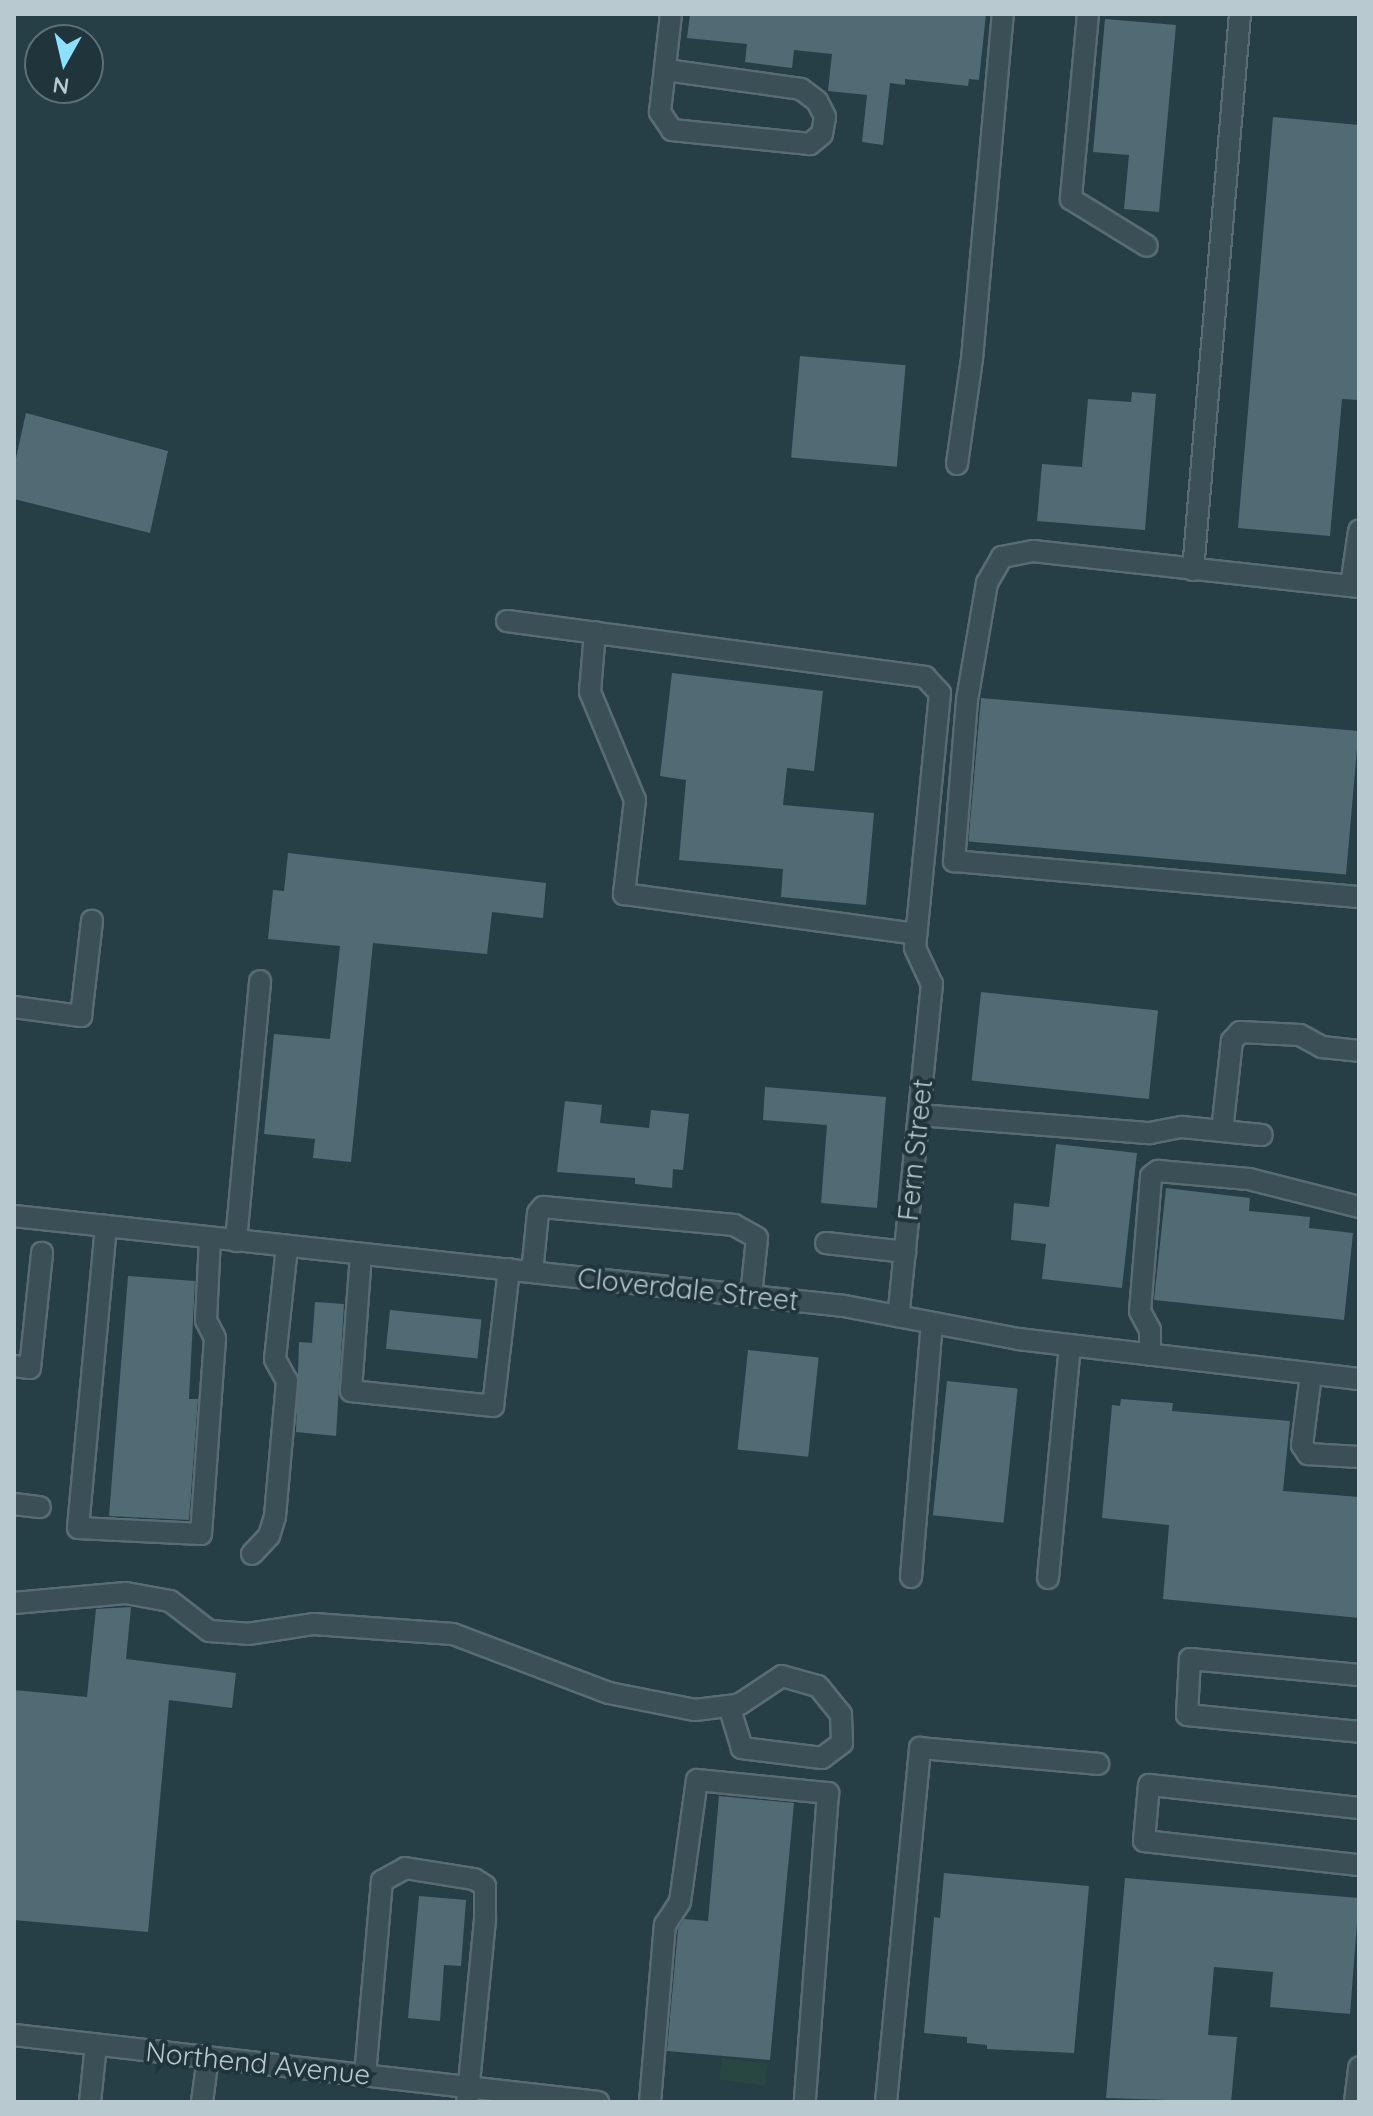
<!DOCTYPE html>
<style>
body{margin:0}
#map{position:relative;width:1373px;height:2116px;overflow:hidden;background:#263f46;font-family:Quicksand,sans-serif}
div>[style]{position:absolute}
.green>*{inset:0;background:#284740;transform-origin:0 0}
.building>*{inset:0;background:#516b74;transform-origin:0 0}
.roads{filter:drop-shadow(2px 0 #596c73) drop-shadow(-2px 0 #596c73) drop-shadow(0 2px #596c73) drop-shadow(0 -2px #596c73)}
.minor>*{height:20px;margin:-10px;padding:0 10px;transform-origin:10px;border-radius:10px;background:#3a4f56}
span{translate:-50% -50%;white-space:nowrap;text-align:center;line-height:1.15;-webkit-text-stroke:8px #1f343b;paint-order:stroke}
.street-label{font-size:28px;color:#b8c9cf}
.frame{position:absolute;inset:0;border:16px solid #b8c9cf;pointer-events:none}
.north{position:absolute;left:24px;top:24px;width:80px;height:80px;box-sizing:border-box;background:#1f343b;border:2px solid #5c7076;border-radius:50%;rotate:188deg;font-size:22px;font-weight:700;line-height:32px;text-align:center;color:#b8c9cf}
.north::after{content:'';display:block;margin:auto;width:28px;height:36px;background:#8de0ff;clip-path:polygon(50% 0,100% 100%,50% 72%,0 100%)}
</style>
<div id="map">
<div class="green">
<div style="left:722px;top:2058px;width:46px;height:22px;rotate:7deg"></div>
</div>
<div class="building">
<div style="clip-path:polygon(690px 14px,986px 14px,979px 80px,969px 79px,968px 86px,905px 79px,905px 85px,890px 83px,883px 145px,862px 142px,867px 95px,828px 91px,832px 54px,794px 50px,792px 68px,745px 62px,747px 44px,687px 38px)"></div>
<div style="clip-path:polygon(1105px 19px,1176px 25px,1159px 212px,1124px 209px,1129px 155px,1093px 152px)"></div>
<div style="clip-path:polygon(1273px 117px,1359px 125px,1359px 400px,1342px 399px,1330px 536px,1238px 528px)"></div>
<div style="left:800px;top:356px;width:106px;height:102px;rotate:5deg"></div>
<div style="clip-path:polygon(1132px 392px,1156px 394px,1145px 530px,1037px 521px,1042px 464px,1082px 467px,1088px 399px,1131px 402px)"></div>
<div style="clip-path:polygon(26px 413px,168px 451px,150px 533px,14px 499px,14px 467px)"></div>
<div style="clip-path:polygon(672px 673px,823px 691px,814px 771px,787px 768px,783px 805px,874px 813px,866px 905px,781px 897px,783px 869px,679px 860px,686px 780px,660px 776px)"></div>
<div style="left:981px;top:698px;width:379px;height:144px;rotate:5deg"></div>
<div style="clip-path:polygon(288px 853px,546px 883px,543px 918px,492px 912px,487px 954px,373px 943px,351px 1162px,313px 1158px,315px 1139px,264px 1134px,274px 1034px,330px 1039px,340px 946px,268px 939px,273px 890px,284px 891px)"></div>
<div style="left:981px;top:992px;width:178px;height:89px;rotate:6deg"></div>
<div style="clip-path:polygon(765px 1087px,886px 1097px,877px 1208px,821px 1203px,827px 1125px,763px 1120px)"></div>
<div style="clip-path:polygon(565px 1101px,602px 1105px,600px 1123px,649px 1128px,651px 1110px,689px 1114px,683px 1170px,673px 1169px,672px 1188px,635px 1184px,635px 1178px,557px 1172px)"></div>
<div style="clip-path:polygon(1056px 1144px,1137px 1153px,1122px 1288px,1042px 1279px,1046px 1244px,1011px 1240px,1014px 1203px,1049px 1207px)"></div>
<div style="clip-path:polygon(1166px 1188px,1250px 1198px,1249px 1211px,1310px 1217px,1309px 1228px,1353px 1233px,1344px 1320px,1154px 1300px)"></div>
<div style="clip-path:polygon(128px 1276px,195px 1281px,189px 1399px,198px 1399px,189px 1520px,109px 1516px)"></div>
<div style="clip-path:polygon(315px 1302px,344px 1304px,336px 1436px,296px 1432px,299px 1342px,312px 1343px)"></div>
<div style="left:390px;top:1310px;width:92px;height:39px;rotate:6deg"></div>
<div style="left:748px;top:1350px;width:71px;height:100px;rotate:6deg"></div>
<div style="left:947px;top:1381px;width:71px;height:135px;rotate:6deg"></div>
<div style="clip-path:polygon(1121px 1399px,1173px 1403px,1172px 1411px,1290px 1421px,1283px 1491px,1359px 1497px,1359px 1618px,1163px 1599px,1169px 1525px,1102px 1518px,1112px 1405px,1120px 1406px)"></div>
<div style="clip-path:polygon(131px 1607px,126px 1659px,236px 1673px,232px 1708px,169px 1700px,148px 1932px,14px 1920px,14px 1690px,87px 1697px,96px 1609px)"></div>
<div style="clip-path:polygon(719px 1796px,794px 1803px,770px 2060px,667px 2051px,678px 1929px,684px 1919px,708px 1921px)"></div>
<div style="clip-path:polygon(944px 1873px,1089px 1886px,1074px 2053px,987px 2049px,987px 2045px,967px 2043px,967px 2037px,924px 2033px,934px 1917px,940px 1918px)"></div>
<div style="clip-path:polygon(1125px 1878px,1359px 1898px,1350px 2014px,1270px 2007px,1273px 1972px,1214px 1967px,1208px 2035px,1237px 2037px,1231px 2102px,1106px 2098px)"></div>
<div style="clip-path:polygon(419px 1896px,466px 1900px,461px 1966px,444px 1965px,440px 2021px,408px 2018px)"></div>
</div>
<div class="roads">
<div class="minor">
<div style="left:1088px;top:14px;width:186px;rotate:95.3deg"></div>
<div style="left:1071px;top:199px;width:89px;rotate:31.7deg"></div>
<div style="left:666px;top:70px;width:136px;rotate:8deg"></div>
<div style="left:801px;top:89px;width:20px;rotate:37deg"></div>
<div style="left:817px;top:101px;width:18px;rotate:63deg"></div>
<div style="left:825px;top:117px;width:17px;rotate:100deg"></div>
<div style="left:822px;top:134px;width:16px;rotate:140deg"></div>
<div style="left:810px;top:144px;width:139px;rotate:-174.2deg"></div>
<div style="left:672px;top:130px;width:22px;rotate:-124deg"></div>
<div style="left:660px;top:112px;width:99px;rotate:-83.6deg"></div>
<div style="left:957px;top:464px;width:106px;rotate:-81.9deg"></div>
<div style="left:972px;top:359px;width:346px;rotate:-84.9deg"></div>
<div style="left:1193px;top:570px;width:558px;rotate:-85.17deg"></div>
<div style="left:1351px;top:586px;width:56px;rotate:-81.7deg"></div>
<div style="left:1359px;top:587px;width:328px;rotate:-173.7deg"></div>
<div style="left:1033px;top:551px;width:32px;rotate:169deg"></div>
<div style="left:1002px;top:557px;width:30px;rotate:120deg"></div>
<div style="left:987px;top:583px;width:119px;rotate:99.7deg"></div>
<div style="left:967px;top:700px;width:162px;rotate:94.6deg"></div>
<div style="left:954px;top:861px;width:407px;rotate:5.1deg"></div>
<div style="left:507px;top:621px;width:422px;rotate:7.6deg"></div>
<div style="left:925px;top:677px;width:22px;rotate:47deg"></div>
<div style="left:940px;top:693px;width:256px;rotate:95.6deg"></div>
<div style="left:915px;top:948px;width:40px;rotate:65deg"></div>
<div style="left:932px;top:984px;width:334px;rotate:95.8deg"></div>
<div style="left:595px;top:632px;width:60px;rotate:94.8deg"></div>
<div style="left:590px;top:692px;width:117px;rotate:67.4deg"></div>
<div style="left:635px;top:800px;width:95px;rotate:96.7deg"></div>
<div style="left:624px;top:894px;width:295px;rotate:7.8deg"></div>
<div style="left:14px;top:1007px;width:68px;rotate:7.7deg"></div>
<div style="left:81px;top:1016px;width:96px;rotate:-83.4deg"></div>
<div style="left:919px;top:1115px;width:232px;rotate:4.5deg"></div>
<div style="left:1150px;top:1133px;width:33px;rotate:-11deg"></div>
<div style="left:1182px;top:1127px;width:80px;rotate:5.7deg"></div>
<div style="left:1222px;top:1131px;width:91px;rotate:-83.7deg"></div>
<div style="left:1232px;top:1041px;width:12px;rotate:-48deg"></div>
<div style="left:1240px;top:1032px;width:60px;rotate:2.9deg"></div>
<div style="left:1300px;top:1035px;width:25px;rotate:29deg"></div>
<div style="left:1322px;top:1047px;width:37px;rotate:6deg"></div>
<div style="left:14px;top:1216px;width:835px;rotate:6.19deg"></div>
<div style="left:844px;top:1306px;width:177px;rotate:10.7deg"></div>
<div style="left:1018px;top:1339px;width:343px;rotate:6.7deg"></div>
<div style="left:106px;top:1226px;width:303px;rotate:95.3deg"></div>
<div style="left:78px;top:1528px;width:123px;rotate:2.8deg"></div>
<div style="left:201px;top:1534px;width:196px;rotate:-85.9deg"></div>
<div style="left:215px;top:1338px;width:20px;rotate:-117deg"></div>
<div style="left:206px;top:1320px;width:82px;rotate:-87.2deg"></div>
<div style="left:236px;top:1241px;width:261px;rotate:-84.7deg"></div>
<div style="left:826px;top:1243px;width:80px;rotate:6.5deg"></div>
<div style="left:361px;top:1254px;width:137px;rotate:94.2deg"></div>
<div style="left:351px;top:1391px;width:143px;rotate:6deg"></div>
<div style="left:493px;top:1406px;width:138px;rotate:-83.3deg"></div>
<div style="left:532px;top:1272px;width:59px;rotate:-84.2deg"></div>
<div style="left:538px;top:1213px;width:8px;rotate:-50deg"></div>
<div style="left:543px;top:1207px;width:192px;rotate:5.4deg"></div>
<div style="left:734px;top:1225px;width:26px;rotate:29deg"></div>
<div style="left:757px;top:1238px;width:58px;rotate:95.9deg"></div>
<div style="left:1150px;top:1355px;width:25px;rotate:-90deg"></div>
<div style="left:1150px;top:1330px;width:21px;rotate:-118deg"></div>
<div style="left:1140px;top:1311px;width:135px;rotate:-85.3deg"></div>
<div style="left:1151px;top:1176px;width:9px;rotate:-36deg"></div>
<div style="left:1158px;top:1171px;width:91px;rotate:5deg"></div>
<div style="left:1249px;top:1179px;width:114px;rotate:14.3deg"></div>
<div style="left:14px;top:1366px;width:16px;rotate:7deg"></div>
<div style="left:30px;top:1368px;width:116px;rotate:-84deg"></div>
<div style="left:1311px;top:1374px;width:72px;rotate:97.2deg"></div>
<div style="left:1302px;top:1445px;width:11px;rotate:56deg"></div>
<div style="left:1308px;top:1454px;width:51px;rotate:3.4deg"></div>
<div style="left:14px;top:1504px;width:26px;rotate:7deg"></div>
<div style="left:252px;top:1554px;width:25px;rotate:-47deg"></div>
<div style="left:269px;top:1536px;width:21px;rotate:-73deg"></div>
<div style="left:275px;top:1516px;width:136px;rotate:-84.9deg"></div>
<div style="left:287px;top:1381px;width:25px;rotate:-119deg"></div>
<div style="left:275px;top:1359px;width:113px;rotate:-83.9deg"></div>
<div style="left:911px;top:1577px;width:255px;rotate:-85.3deg"></div>
<div style="left:1048px;top:1578px;width:234px;rotate:-84.6deg"></div>
<div style="left:14px;top:1603px;width:112px;rotate:-5.1deg"></div>
<div style="left:126px;top:1593px;width:45px;rotate:10.3deg"></div>
<div style="left:170px;top:1601px;width:49px;rotate:37.6deg"></div>
<div style="left:209px;top:1631px;width:39px;rotate:4deg"></div>
<div style="left:248px;top:1634px;width:67px;rotate:-8.6deg"></div>
<div style="left:314px;top:1624px;width:139px;rotate:4.1deg"></div>
<div style="left:453px;top:1634px;width:167px;rotate:20.7deg"></div>
<div style="left:609px;top:1693px;width:88px;rotate:11.2deg"></div>
<div style="left:695px;top:1710px;width:34px;rotate:-7deg"></div>
<div style="left:729px;top:1706px;width:11px;rotate:-10deg"></div>
<div style="left:740px;top:1704px;width:50px;rotate:-33.7deg"></div>
<div style="left:782px;top:1676px;width:37px;rotate:16deg"></div>
<div style="left:818px;top:1686px;width:36px;rotate:51deg"></div>
<div style="left:841px;top:1714px;width:29px;rotate:88deg"></div>
<div style="left:842px;top:1743px;width:25px;rotate:143deg"></div>
<div style="left:822px;top:1758px;width:81px;rotate:-172.9deg"></div>
<div style="left:742px;top:1748px;width:44px;rotate:-107.2deg"></div>
<div style="left:1359px;top:1675px;width:170px;rotate:-174.6deg"></div>
<div style="left:1190px;top:1659px;width:56px;rotate:93.1deg"></div>
<div style="left:1187px;top:1715px;width:173px;rotate:5.6deg"></div>
<div style="left:1359px;top:1808px;width:211px;rotate:-173.7deg"></div>
<div style="left:1149px;top:1785px;width:56px;rotate:95.1deg"></div>
<div style="left:1144px;top:1841px;width:216px;rotate:6.4deg"></div>
<div style="left:14px;top:2035px;width:588px;rotate:6.54deg"></div>
<div style="left:365px;top:2075px;width:195px;rotate:-85deg"></div>
<div style="left:382px;top:1881px;width:26px;rotate:-29deg"></div>
<div style="left:405px;top:1868px;width:70px;rotate:9.1deg"></div>
<div style="left:474px;top:1879px;width:13px;rotate:32deg"></div>
<div style="left:485px;top:1886px;width:34px;rotate:90deg"></div>
<div style="left:485px;top:1920px;width:183px;rotate:95.6deg"></div>
<div style="left:90px;top:2102px;width:57px;rotate:-84deg"></div>
<div style="left:202px;top:2102px;width:45px;rotate:-82.4deg"></div>
<div style="left:650px;top:2102px;width:178px;rotate:-85.2deg"></div>
<div style="left:665px;top:1925px;width:27px;rotate:-57deg"></div>
<div style="left:680px;top:1902px;width:123px;rotate:-82.1deg"></div>
<div style="left:697px;top:1780px;width:132px;rotate:5.7deg"></div>
<div style="left:828px;top:1793px;width:310px;rotate:94.3deg"></div>
<div style="left:886px;top:2102px;width:356px;rotate:-84.5deg"></div>
<div style="left:920px;top:1748px;width:179px;rotate:5.1deg"></div>
<div style="left:1355px;top:2102px;width:35px;rotate:-83deg"></div>
</div>
</div>
<div class="street-label">
<span style="left:915px;top:1150px;rotate:-84deg">Fern Street</span>
<span style="left:688px;top:1289px;rotate:6deg">Cloverdale Street</span>
<span style="left:258px;top:2063px;rotate:6deg">Northend Avenue</span>
</div>
<div class="frame"></div>
<div class="north">N</div>
</div>
